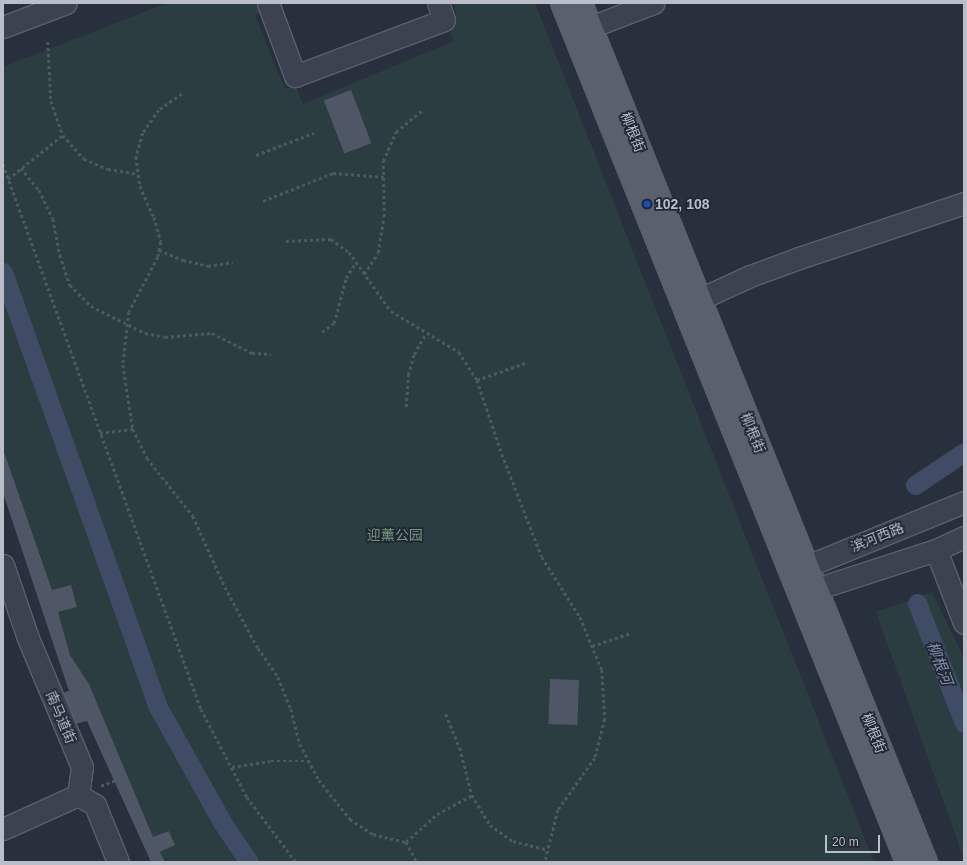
<!DOCTYPE html>
<meta charset="utf-8">
<style>
body{margin:0}
#map{position:relative;width:967px;height:865px;overflow:hidden;background:#28303e;font-family:Arial,"Noto Sans SC",sans-serif}
div>[style]{position:absolute}
.green>*{inset:0;background:#2b3d40}
.canal>*{height:19px;margin:-9.5px;padding:0 9.5px;transform-origin:9.5px;border-radius:9.5px;background:#404c66}
.building>*{inset:0;background:#4f5767;transform-origin:0 0}
.path>*{height:2.5px;margin-top:-1.25px;transform-origin:0;background:repeating-linear-gradient(90deg,#4a5a5e 0 3px,transparent 0 6px)}
.roads{filter:drop-shadow(1px 0 #5a606c) drop-shadow(-1px 0 #5a606c) drop-shadow(0 1px #5a606c) drop-shadow(0 -1px #5a606c)}
.minor>*{height:21px;margin:-10.5px;padding:0 10.5px;transform-origin:10.5px;border-radius:10.5px;background:#3c424f}
.major>*{height:22px;margin:-11px;padding:0 11px;transform-origin:11px;border-radius:11px;background:#5a616e}
.dots>*{width:11px;height:11px;translate:-50% -50%;box-sizing:border-box;border:2px solid #212734;border-radius:50%}
span{translate:-50% -50%;white-space:nowrap;text-align:center;line-height:1.15;-webkit-text-stroke:3.5px #212734;paint-order:stroke}
.street-label{font-size:14px;color:#b9bec9}
.poi-label{font-size:14px;color:#b9bec9;font-weight:700}
.left{translate:0 -50%;text-align:left}
.park-label{font-size:14px;color:#72987e}
.water-label{font-size:15px;color:#8391ad;font-style:italic}
.frame{position:absolute;inset:0;border:4px solid #b9bec9;pointer-events:none}
.scale{position:absolute;left:825px;top:835px;width:55px;height:18px;box-sizing:border-box;border:2px solid #b9bec9;border-top:0;padding-left:5px;font-size:12px;line-height:14px;white-space:nowrap;color:#b9bec9;-webkit-text-stroke:3px #212734;paint-order:stroke}
</style>
<div id="map">
<div class="green">
<div style="clip-path:polygon(167px 3px,259px 3px,263px 11px,255px 15px,285px 89px,295px 85px,303px 104px,454px 41px,446px 20px,457px 15px,453px 3px,535px 3px,874px 862px,165px 862px,160px 852px,175px 845px,169px 831px,153px 837px,89px 684px,70px 655px,58px 612px,77px 607px,71px 586px,52px 590px,3px 449px,3px 67px)"></div>
<div style="clip-path:polygon(932px 592px,964px 658px,964px 859px,876px 612px)"></div>
</div>
<div class="canal">
<div style="left:3px;top:272px;width:462px;rotate:70.4deg"></div>
<div style="left:158px;top:707px;width:132px;rotate:60.9deg"></div>
<div style="left:222px;top:822px;width:48px;rotate:56deg"></div>
<div style="left:915px;top:485px;width:59px;rotate:-34deg"></div>
<div style="left:917px;top:603px;width:129px;rotate:68.6deg"></div>
</div>
<div class="building">
<div style="left:351px;top:90px;width:57px;height:29px;rotate:69deg"></div>
<div style="clip-path:polygon(3px 449px,52px 590px,71px 585px,77px 607px,58px 612px,70px 655px,89px 684px,153px 837px,169px 831px,175px 845px,160px 852px,165px 862px,151px 862px,87px 721px,71px 725px,59px 694px,69px 691px,3px 493px)"></div>
<div style="left:550px;top:679px;width:29px;height:45px;rotate:2deg"></div>
</div>
<div class="path">
<div style="left:48px;top:42px;width:59px;rotate:87.1deg"></div>
<div style="left:51px;top:101px;width:36px;rotate:71deg"></div>
<div style="left:63px;top:135px;width:32px;rotate:49deg"></div>
<div style="left:84px;top:159px;width:26px;rotate:23deg"></div>
<div style="left:108px;top:169px;width:30px;rotate:9deg"></div>
<div style="left:182px;top:94px;width:28px;rotate:145deg"></div>
<div style="left:159px;top:110px;width:28px;rotate:125deg"></div>
<div style="left:143px;top:133px;width:25px;rotate:106deg"></div>
<div style="left:136px;top:157px;width:29px;rotate:82deg"></div>
<div style="left:140px;top:186px;width:34px;rotate:66deg"></div>
<div style="left:154px;top:217px;width:26px;rotate:74deg"></div>
<div style="left:161px;top:242px;width:15px;rotate:101deg"></div>
<div style="left:158px;top:257px;width:62px;rotate:117.8deg"></div>
<div style="left:129px;top:312px;width:53px;rotate:96.5deg"></div>
<div style="left:123px;top:365px;width:65px;rotate:81.1deg"></div>
<div style="left:133px;top:429px;width:32px;rotate:64deg"></div>
<div style="left:147px;top:458px;width:74px;rotate:51.6deg"></div>
<div style="left:193px;top:516px;width:78px;rotate:65.7deg"></div>
<div style="left:225px;top:587px;width:69px;rotate:61.6deg"></div>
<div style="left:258px;top:648px;width:35px;rotate:55deg"></div>
<div style="left:278px;top:677px;width:35px;rotate:68deg"></div>
<div style="left:291px;top:709px;width:36px;rotate:76deg"></div>
<div style="left:300px;top:744px;width:41px;rotate:62.2deg"></div>
<div style="left:319px;top:780px;width:50px;rotate:51.5deg"></div>
<div style="left:350px;top:819px;width:27px;rotate:33deg"></div>
<div style="left:373px;top:834px;width:34px;rotate:14deg"></div>
<div style="left:406px;top:842px;width:23px;rotate:61deg"></div>
<div style="left:256px;top:155px;width:62px;rotate:-20.8deg"></div>
<div style="left:3px;top:164px;width:580px;rotate:70.03deg"></div>
<div style="left:201px;top:709px;width:99px;rotate:62.4deg"></div>
<div style="left:247px;top:797px;width:81px;rotate:53deg"></div>
<div style="left:21px;top:168px;width:28px;rotate:51deg"></div>
<div style="left:39px;top:190px;width:32px;rotate:64deg"></div>
<div style="left:53px;top:219px;width:37px;rotate:79deg"></div>
<div style="left:60px;top:255px;width:32px;rotate:72deg"></div>
<div style="left:70px;top:285px;width:30px;rotate:45deg"></div>
<div style="left:91px;top:306px;width:60px;rotate:26.6deg"></div>
<div style="left:145px;top:333px;width:20px;rotate:11deg"></div>
<div style="left:165px;top:337px;width:47px;rotate:-4.9deg"></div>
<div style="left:212px;top:333px;width:45px;rotate:26.6deg"></div>
<div style="left:252px;top:353px;width:19px;rotate:3deg"></div>
<div style="left:8px;top:179px;width:70px;rotate:-38.7deg"></div>
<div style="left:263px;top:201px;width:75px;rotate:-21.8deg"></div>
<div style="left:333px;top:173px;width:51px;rotate:4.5deg"></div>
<div style="left:286px;top:241px;width:45px;rotate:-2.5deg"></div>
<div style="left:331px;top:239px;width:22px;rotate:36deg"></div>
<div style="left:349px;top:252px;width:72px;rotate:54.6deg"></div>
<div style="left:391px;top:311px;width:79px;rotate:31.1deg"></div>
<div style="left:459px;top:352px;width:33px;rotate:57deg"></div>
<div style="left:477px;top:380px;width:78px;rotate:71.3deg"></div>
<div style="left:502px;top:454px;width:110px;rotate:68.8deg"></div>
<div style="left:542px;top:557px;width:71px;rotate:57.7deg"></div>
<div style="left:580px;top:617px;width:57px;rotate:67.5deg"></div>
<div style="left:602px;top:670px;width:49px;rotate:86.5deg"></div>
<div style="left:605px;top:719px;width:40px;rotate:104.4deg"></div>
<div style="left:595px;top:758px;width:64px;rotate:125.4deg"></div>
<div style="left:558px;top:810px;width:54px;rotate:104deg"></div>
<div style="left:159px;top:250px;width:26px;rotate:23deg"></div>
<div style="left:183px;top:260px;width:26px;rotate:13deg"></div>
<div style="left:208px;top:266px;width:25px;rotate:-9deg"></div>
<div style="left:364px;top:274px;width:25px;rotate:-56deg"></div>
<div style="left:378px;top:253px;width:36px;rotate:-81deg"></div>
<div style="left:384px;top:217px;width:56px;rotate:-91deg"></div>
<div style="left:383px;top:161px;width:32px;rotate:-66deg"></div>
<div style="left:396px;top:132px;width:33px;rotate:-40deg"></div>
<div style="left:322px;top:332px;width:15px;rotate:-37deg"></div>
<div style="left:334px;top:323px;width:47px;rotate:-75.1deg"></div>
<div style="left:346px;top:278px;width:19px;rotate:-58deg"></div>
<div style="left:477px;top:380px;width:51px;rotate:-19.5deg"></div>
<div style="left:406px;top:407px;width:32px;rotate:-86deg"></div>
<div style="left:408px;top:375px;width:22px;rotate:-74deg"></div>
<div style="left:414px;top:354px;width:24px;rotate:-60deg"></div>
<div style="left:100px;top:433px;width:33px;rotate:-7deg"></div>
<div style="left:592px;top:646px;width:41px;rotate:-18.4deg"></div>
<div style="left:446px;top:714px;width:37px;rotate:68deg"></div>
<div style="left:460px;top:748px;width:49px;rotate:75.7deg"></div>
<div style="left:472px;top:795px;width:35px;rotate:59deg"></div>
<div style="left:490px;top:825px;width:28px;rotate:35deg"></div>
<div style="left:513px;top:841px;width:36px;rotate:14deg"></div>
<div style="left:232px;top:767px;width:39px;rotate:-9deg"></div>
<div style="left:271px;top:761px;width:38px"></div>
<div style="left:101px;top:786px;width:27px;rotate:-22deg"></div>
<div style="left:406px;top:842px;width:42px;rotate:-42.1deg"></div>
<div style="left:437px;top:814px;width:40px;rotate:-28deg"></div>
</div>
<div class="roads">
<div class="minor">
<div style="left:268px;top:3px;width:78px;rotate:69.7deg"></div>
<div style="left:295px;top:76px;width:159px;rotate:-20.6deg"></div>
<div style="left:444px;top:20px;width:18px;rotate:-109deg"></div>
<div style="left:3px;top:27px;width:67px;rotate:-20.9deg"></div>
<div style="left:575px;top:33px;width:84px;rotate:-21deg"></div>
<div style="left:700px;top:299px;width:55px;rotate:-24.7deg"></div>
<div style="left:750px;top:276px;width:55px;rotate:-20.1deg"></div>
<div style="left:802px;top:257px;width:171px;rotate:-18.4deg"></div>
<div style="left:936px;top:550px;width:78px;rotate:69deg"></div>
<div style="left:3px;top:565px;width:77px;rotate:71.1deg"></div>
<div style="left:28px;top:638px;width:140px;rotate:67.3deg"></div>
<div style="left:82px;top:767px;width:28px;rotate:98deg"></div>
<div style="left:78px;top:795px;width:20px;rotate:30deg"></div>
<div style="left:95px;top:805px;width:61px;rotate:68deg"></div>
<div style="left:790px;top:573px;width:188px;rotate:-22.2deg"></div>
<div style="left:801px;top:598px;width:17px;rotate:-31deg"></div>
<div style="left:816px;top:589px;width:126px;rotate:-18deg"></div>
<div style="left:936px;top:550px;width:31px;rotate:-25deg"></div>
<div style="left:3px;top:829px;width:82px;rotate:-24.4deg"></div>
</div>
<div class="major">
<div style="left:562px;top:3px;width:926px;rotate:68.12deg"></div>
<div style="left:581px;top:3px;width:926px;rotate:68.12deg"></div>
</div>
</div>
<div class="dots">
<div style="left:647px;top:204px;background:#1a4fb4"></div>
</div>
<div class="street-label">
<span style="left:633px;top:132px;rotate:68deg">柳根街</span>
<span style="left:753px;top:433px;rotate:68deg">柳根街</span>
<span style="left:877px;top:537px;rotate:-22deg">滨河西路</span>
<span style="left:61px;top:717px;rotate:67deg">南马道街</span>
<span style="left:874px;top:733px;rotate:68deg">柳根街</span>
</div>
<div class="poi-label">
<span class="left" style="left:655px;top:204px">102, 108</span>
</div>
<div class="park-label">
<span style="left:395px;top:535px">迎薰公园</span>
</div>
<div class="water-label">
<span style="left:940px;top:663px;rotate:69deg">柳根河</span>
</div>
<div class="frame"></div>
<div class="scale">20 m</div>
</div>
